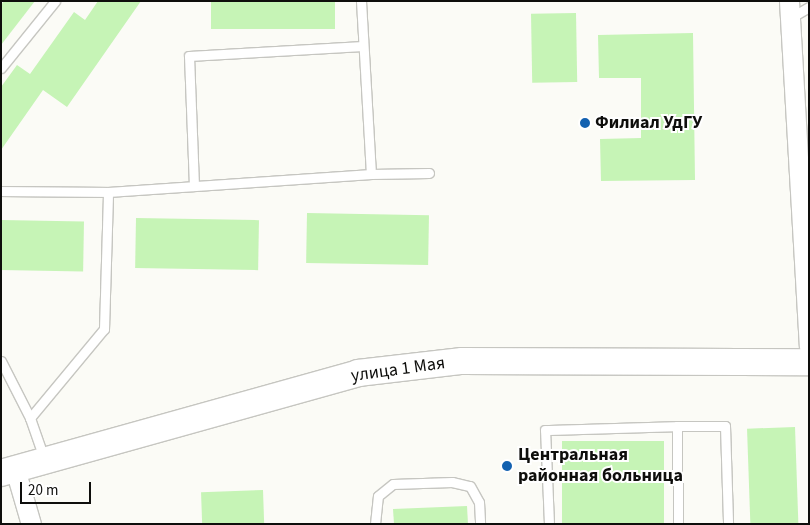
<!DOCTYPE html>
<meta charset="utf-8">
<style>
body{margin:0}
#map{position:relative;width:810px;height:525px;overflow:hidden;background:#fbfbf6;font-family:"Source Sans 3",sans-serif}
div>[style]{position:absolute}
.building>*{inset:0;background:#c6f4b6;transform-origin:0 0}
.roads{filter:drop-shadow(1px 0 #c6c6c1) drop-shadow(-1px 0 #c6c6c1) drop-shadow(0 1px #c6c6c1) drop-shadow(0 -1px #c6c6c1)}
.lane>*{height:9px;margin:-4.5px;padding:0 4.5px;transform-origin:4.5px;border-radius:4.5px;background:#fff}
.street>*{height:19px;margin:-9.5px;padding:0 9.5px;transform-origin:9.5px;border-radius:9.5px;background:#fff}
.secondary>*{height:26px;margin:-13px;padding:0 13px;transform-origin:13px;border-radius:13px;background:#fff}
.dots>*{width:14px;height:14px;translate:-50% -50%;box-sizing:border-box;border:2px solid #fff;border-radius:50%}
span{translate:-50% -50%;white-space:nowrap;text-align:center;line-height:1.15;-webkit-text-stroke:4px #fff;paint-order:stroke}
.poi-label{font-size:18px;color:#0e0e0c;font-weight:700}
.left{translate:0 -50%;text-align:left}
.street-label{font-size:18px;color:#0e0e0c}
.frame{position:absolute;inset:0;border:2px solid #0e0e0c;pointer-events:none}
.scale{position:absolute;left:20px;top:482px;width:71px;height:22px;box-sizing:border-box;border:2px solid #0e0e0c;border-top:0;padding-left:6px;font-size:15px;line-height:18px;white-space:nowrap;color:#0e0e0c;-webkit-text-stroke:4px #fff;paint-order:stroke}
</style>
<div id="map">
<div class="building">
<div style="clip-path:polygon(4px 1px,35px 1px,1px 45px,1px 5px)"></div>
<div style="clip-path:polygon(98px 1px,141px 1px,67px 107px,43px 90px,1px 150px,1px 87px,17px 65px,30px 74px,74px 12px,85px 20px)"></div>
<div style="left:211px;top:1px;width:124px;height:28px"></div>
<div style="left:576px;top:13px;width:69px;height:45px;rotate:89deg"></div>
<div style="clip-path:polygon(693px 33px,695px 180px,601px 181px,600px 139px,641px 138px,641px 78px,599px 78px,598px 35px)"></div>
<div style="left:307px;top:213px;width:122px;height:50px;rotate:1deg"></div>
<div style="left:136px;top:218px;width:123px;height:50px;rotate:1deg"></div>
<div style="left:1px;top:220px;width:83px;height:50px;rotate:1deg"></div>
<div style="left:795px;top:427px;width:97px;height:48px;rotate:88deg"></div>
<div style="left:664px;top:441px;width:83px;height:102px;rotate:90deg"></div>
<div style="left:263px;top:490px;width:34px;height:62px;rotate:88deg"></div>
<div style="clip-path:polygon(467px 506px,468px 524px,394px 524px,393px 509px)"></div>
</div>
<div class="roads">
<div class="lane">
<div style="left:361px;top:1px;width:173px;rotate:86.7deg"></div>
<div style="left:790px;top:18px;width:22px;rotate:-30deg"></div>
<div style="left:1px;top:68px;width:86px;rotate:-51.1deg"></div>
<div style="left:194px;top:186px;width:130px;rotate:-92.2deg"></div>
<div style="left:189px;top:56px;width:174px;rotate:-3.3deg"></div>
<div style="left:1px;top:191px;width:107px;rotate:0.5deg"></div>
<div style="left:1px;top:361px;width:64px;rotate:63deg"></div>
<div style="left:30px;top:418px;width:42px;rotate:70.7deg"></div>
<div style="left:30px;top:418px;width:116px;rotate:-50.3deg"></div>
<div style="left:104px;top:329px;width:137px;rotate:-88.3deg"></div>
<div style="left:108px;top:192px;width:264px;rotate:-3.9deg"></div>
<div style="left:371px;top:174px;width:58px;rotate:-1deg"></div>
<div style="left:677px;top:426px;width:48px"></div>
<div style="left:725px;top:426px;width:98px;rotate:88.2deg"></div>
<div style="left:375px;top:524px;width:28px;rotate:-84deg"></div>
<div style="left:378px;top:496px;width:19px;rotate:-39deg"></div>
<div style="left:393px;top:484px;width:59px;rotate:-1.9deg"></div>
<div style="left:452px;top:482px;width:18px;rotate:13deg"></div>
<div style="left:470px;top:486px;width:18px;rotate:61deg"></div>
<div style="left:479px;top:502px;width:22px;rotate:87deg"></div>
<div style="left:549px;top:524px;width:94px;rotate:-92.4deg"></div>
<div style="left:545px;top:430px;width:132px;rotate:-1.7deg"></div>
<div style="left:677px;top:426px;width:98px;rotate:89.4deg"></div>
</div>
<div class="street">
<div style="left:789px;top:1px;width:346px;rotate:86.7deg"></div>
<div style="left:15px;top:469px;width:57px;rotate:73.8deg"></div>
</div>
<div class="secondary">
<div style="left:1px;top:473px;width:371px;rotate:-15.6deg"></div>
<div style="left:358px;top:373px;width:105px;rotate:-6.6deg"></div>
<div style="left:462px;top:361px;width:347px;rotate:0.2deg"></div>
</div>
</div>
<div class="dots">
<div style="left:585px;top:123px;background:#1361b0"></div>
<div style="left:507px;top:466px;background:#1361b0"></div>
</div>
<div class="poi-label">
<span class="left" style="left:595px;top:123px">Филиал УдГУ</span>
<span class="left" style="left:518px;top:466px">Центральная<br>районная больница</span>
</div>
<div class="street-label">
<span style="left:398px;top:370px;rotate:-8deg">улица 1 Мая</span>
</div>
<div class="frame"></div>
<div class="scale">20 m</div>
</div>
